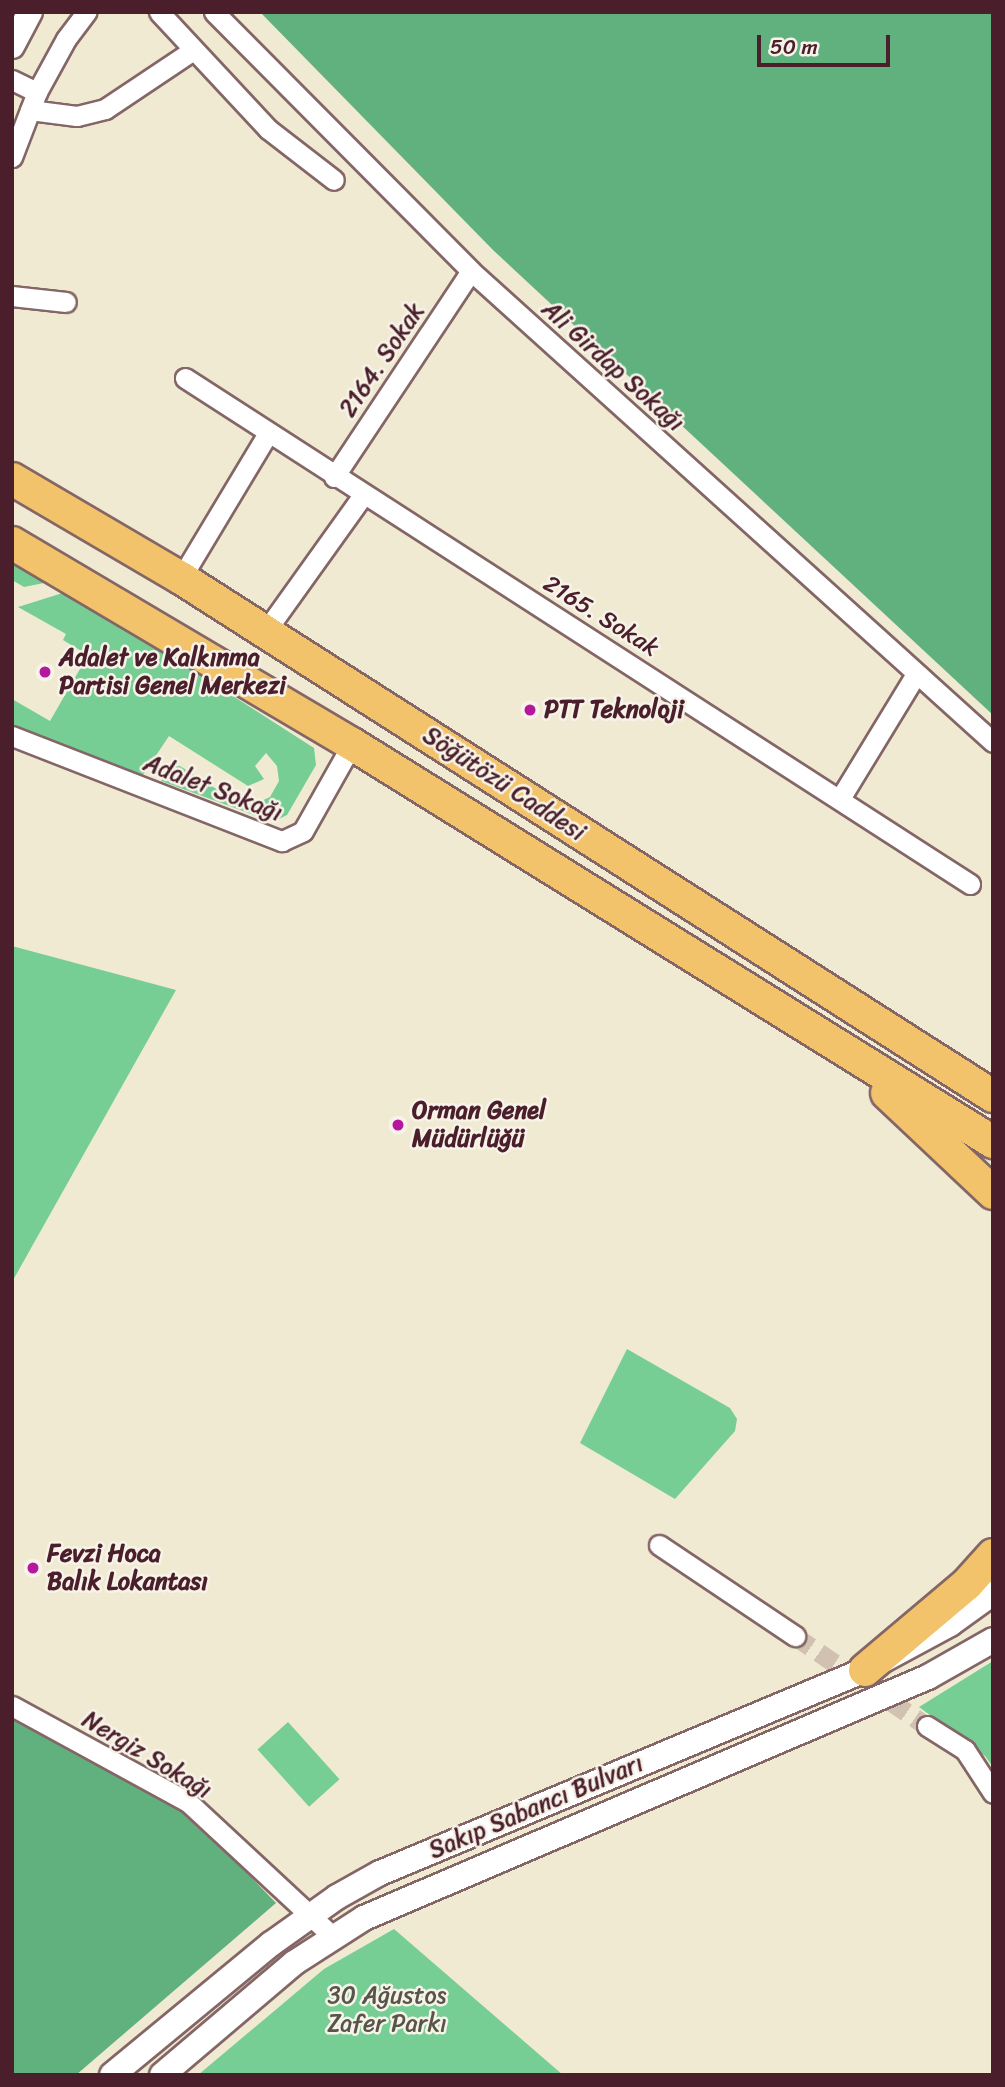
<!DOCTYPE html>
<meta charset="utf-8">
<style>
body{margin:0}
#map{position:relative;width:1005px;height:2087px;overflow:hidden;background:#f1ead3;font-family:Sriracha,sans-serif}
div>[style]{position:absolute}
.green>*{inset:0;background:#76ce94;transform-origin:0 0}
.forest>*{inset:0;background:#60b17e}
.minor-tunnel>*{height:19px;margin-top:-9.5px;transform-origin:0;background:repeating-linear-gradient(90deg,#d0c1b1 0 19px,transparent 0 29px)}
.roads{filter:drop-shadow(2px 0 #846666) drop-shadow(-2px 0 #846666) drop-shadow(0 2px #846666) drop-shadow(0 -2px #846666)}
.minor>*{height:19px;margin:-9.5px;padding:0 9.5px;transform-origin:9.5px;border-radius:9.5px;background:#fff}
.tertiary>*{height:24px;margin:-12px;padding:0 12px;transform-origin:12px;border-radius:12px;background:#fff}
.primary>*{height:32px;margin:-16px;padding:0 16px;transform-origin:16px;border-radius:16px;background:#f2c36a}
.dots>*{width:19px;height:19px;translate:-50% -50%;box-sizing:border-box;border:4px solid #f7f3e8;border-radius:50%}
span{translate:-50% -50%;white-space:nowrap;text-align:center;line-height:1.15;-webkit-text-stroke:5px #f7f3e8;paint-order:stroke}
.street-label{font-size:24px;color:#4a1f2b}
.poi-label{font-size:24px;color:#4a1f2b;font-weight:700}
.left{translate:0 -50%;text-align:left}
.park-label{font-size:24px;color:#57544a}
.frame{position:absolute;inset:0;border:14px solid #4a1f2b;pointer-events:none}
.scale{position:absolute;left:757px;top:35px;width:133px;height:32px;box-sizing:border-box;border:4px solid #4a1f2b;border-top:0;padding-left:9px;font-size:21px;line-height:24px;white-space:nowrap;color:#4a1f2b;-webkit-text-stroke:5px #f7f3e8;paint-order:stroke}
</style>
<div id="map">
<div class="green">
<div style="clip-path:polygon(12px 556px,54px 581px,24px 587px,12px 580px)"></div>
<div style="clip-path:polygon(69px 591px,314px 748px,316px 765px,287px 815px,277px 820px,262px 818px,161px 781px,171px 767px,180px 766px,237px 802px,257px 803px,270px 797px,279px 781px,277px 766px,266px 753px,255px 766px,264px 779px,248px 786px,169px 736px,143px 775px,12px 727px,12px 699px,50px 721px,88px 655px,63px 640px,66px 634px,18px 607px)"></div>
<div style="clip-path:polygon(12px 946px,176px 990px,12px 1282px)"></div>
<div style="clip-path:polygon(627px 1349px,730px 1408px,737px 1419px,735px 1431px,675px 1499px,580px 1443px)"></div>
<div style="clip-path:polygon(993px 1661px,993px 1767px,985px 1756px,919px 1707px)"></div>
<div style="left:288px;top:1722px;width:77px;height:41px;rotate:48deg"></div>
<div style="clip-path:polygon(394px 1929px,563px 2075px,198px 2075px,324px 1969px)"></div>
</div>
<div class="forest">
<div style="clip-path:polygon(260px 12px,993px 12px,993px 715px,493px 250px)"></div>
<div style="clip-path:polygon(12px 1717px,182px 1806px,276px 1903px,76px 2075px,12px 2075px)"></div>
</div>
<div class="minor-tunnel">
<div style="left:795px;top:1636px;width:160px;rotate:34.3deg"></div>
</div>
<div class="roads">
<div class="minor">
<div style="left:159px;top:12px;width:160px;rotate:47deg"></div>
<div style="left:268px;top:129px;width:83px;rotate:37.7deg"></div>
<div style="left:214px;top:12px;width:365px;rotate:45.2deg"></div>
<div style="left:471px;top:271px;width:703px;rotate:42.06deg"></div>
<div style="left:12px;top:80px;width:28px;rotate:26deg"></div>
<div style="left:30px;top:110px;width:47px;rotate:7.3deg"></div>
<div style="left:77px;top:116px;width:29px;rotate:-14deg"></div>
<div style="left:105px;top:109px;width:106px;rotate:-33.8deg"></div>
<div style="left:12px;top:157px;width:70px;rotate:-69deg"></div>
<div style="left:37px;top:92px;width:60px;rotate:-61.3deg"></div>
<div style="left:66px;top:39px;width:34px;rotate:-53deg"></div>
<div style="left:12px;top:296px;width:54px;rotate:6.3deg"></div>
<div style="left:185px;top:378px;width:934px;rotate:32.81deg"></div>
<div style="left:334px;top:477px;width:247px;rotate:-56.4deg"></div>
<div style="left:181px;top:578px;width:169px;rotate:-59deg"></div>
<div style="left:265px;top:632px;width:168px;rotate:-54.4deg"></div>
<div style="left:12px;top:736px;width:290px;rotate:21.3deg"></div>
<div style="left:282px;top:841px;width:23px;rotate:-25deg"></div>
<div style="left:303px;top:831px;width:100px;rotate:-60.6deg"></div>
<div style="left:841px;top:797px;width:142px;rotate:-58.6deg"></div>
<div style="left:659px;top:1545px;width:164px;rotate:33.8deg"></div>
<div style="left:12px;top:1706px;width:200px;rotate:28.6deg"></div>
<div style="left:188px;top:1802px;width:197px;rotate:42.9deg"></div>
<div style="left:927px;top:1726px;width:45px;rotate:32.3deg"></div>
<div style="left:965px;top:1750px;width:51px;rotate:56.9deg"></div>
</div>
<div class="tertiary">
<div style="left:12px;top:46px;width:38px;rotate:-62deg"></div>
<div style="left:112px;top:2075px;width:206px;rotate:-39.5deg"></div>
<div style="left:271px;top:1944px;width:81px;rotate:-35.5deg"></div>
<div style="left:337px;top:1897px;width:49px;rotate:-29.2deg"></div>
<div style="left:380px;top:1873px;width:526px;rotate:-22.71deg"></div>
<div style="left:865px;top:1670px;width:97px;rotate:-28.4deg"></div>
<div style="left:950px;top:1624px;width:53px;rotate:-35.8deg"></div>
<div style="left:162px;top:2075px;width:173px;rotate:-40.3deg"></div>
<div style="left:294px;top:1963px;width:83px;rotate:-32.7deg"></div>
<div style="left:364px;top:1918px;width:613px;rotate:-23.14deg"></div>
<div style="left:928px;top:1677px;width:75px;rotate:-29.6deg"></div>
</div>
<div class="primary">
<div style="left:12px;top:479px;width:196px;rotate:30.4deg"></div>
<div style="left:181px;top:578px;width:963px;rotate:32.54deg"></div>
<div style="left:12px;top:543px;width:395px;rotate:30.6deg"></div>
<div style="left:352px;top:744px;width:755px;rotate:31.84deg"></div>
<div style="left:887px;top:1093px;width:146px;rotate:43.3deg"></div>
<div style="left:865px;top:1670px;width:133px;rotate:-40.1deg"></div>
<div style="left:967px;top:1584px;width:39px;rotate:-48deg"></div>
</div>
</div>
<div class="dots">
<div style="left:45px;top:672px;background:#b5179e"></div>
<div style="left:530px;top:710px;background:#b5179e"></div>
<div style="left:398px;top:1125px;background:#b5179e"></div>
<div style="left:33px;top:1568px;background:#b5179e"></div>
</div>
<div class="street-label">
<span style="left:382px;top:360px;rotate:-56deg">2164. Sokak</span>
<span style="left:613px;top:366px;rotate:42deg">Ali Girdap Sokağı</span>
<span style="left:601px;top:616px;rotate:32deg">2165. Sokak</span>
<span style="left:504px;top:784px;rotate:33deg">Söğütözü Caddesi</span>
<span style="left:213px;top:788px;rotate:21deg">Adalet Sokağı</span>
<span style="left:147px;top:1755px;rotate:31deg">Nergiz Sokağı</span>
<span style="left:536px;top:1807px;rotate:-23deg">Sakıp Sabancı Bulvarı</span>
</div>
<div class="poi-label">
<span class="left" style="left:59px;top:672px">Adalet ve Kalkınma<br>Partisi Genel Merkezi</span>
<span class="left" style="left:544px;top:710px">PTT Teknoloji</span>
<span class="left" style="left:412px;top:1125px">Orman Genel<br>Müdürlüğü</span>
<span class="left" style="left:47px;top:1568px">Fevzi Hoca<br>Balık Lokantası</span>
</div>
<div class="park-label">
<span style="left:387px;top:2010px">30 Ağustos<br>Zafer Parkı</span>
</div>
<div class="frame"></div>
<div class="scale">50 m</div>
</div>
